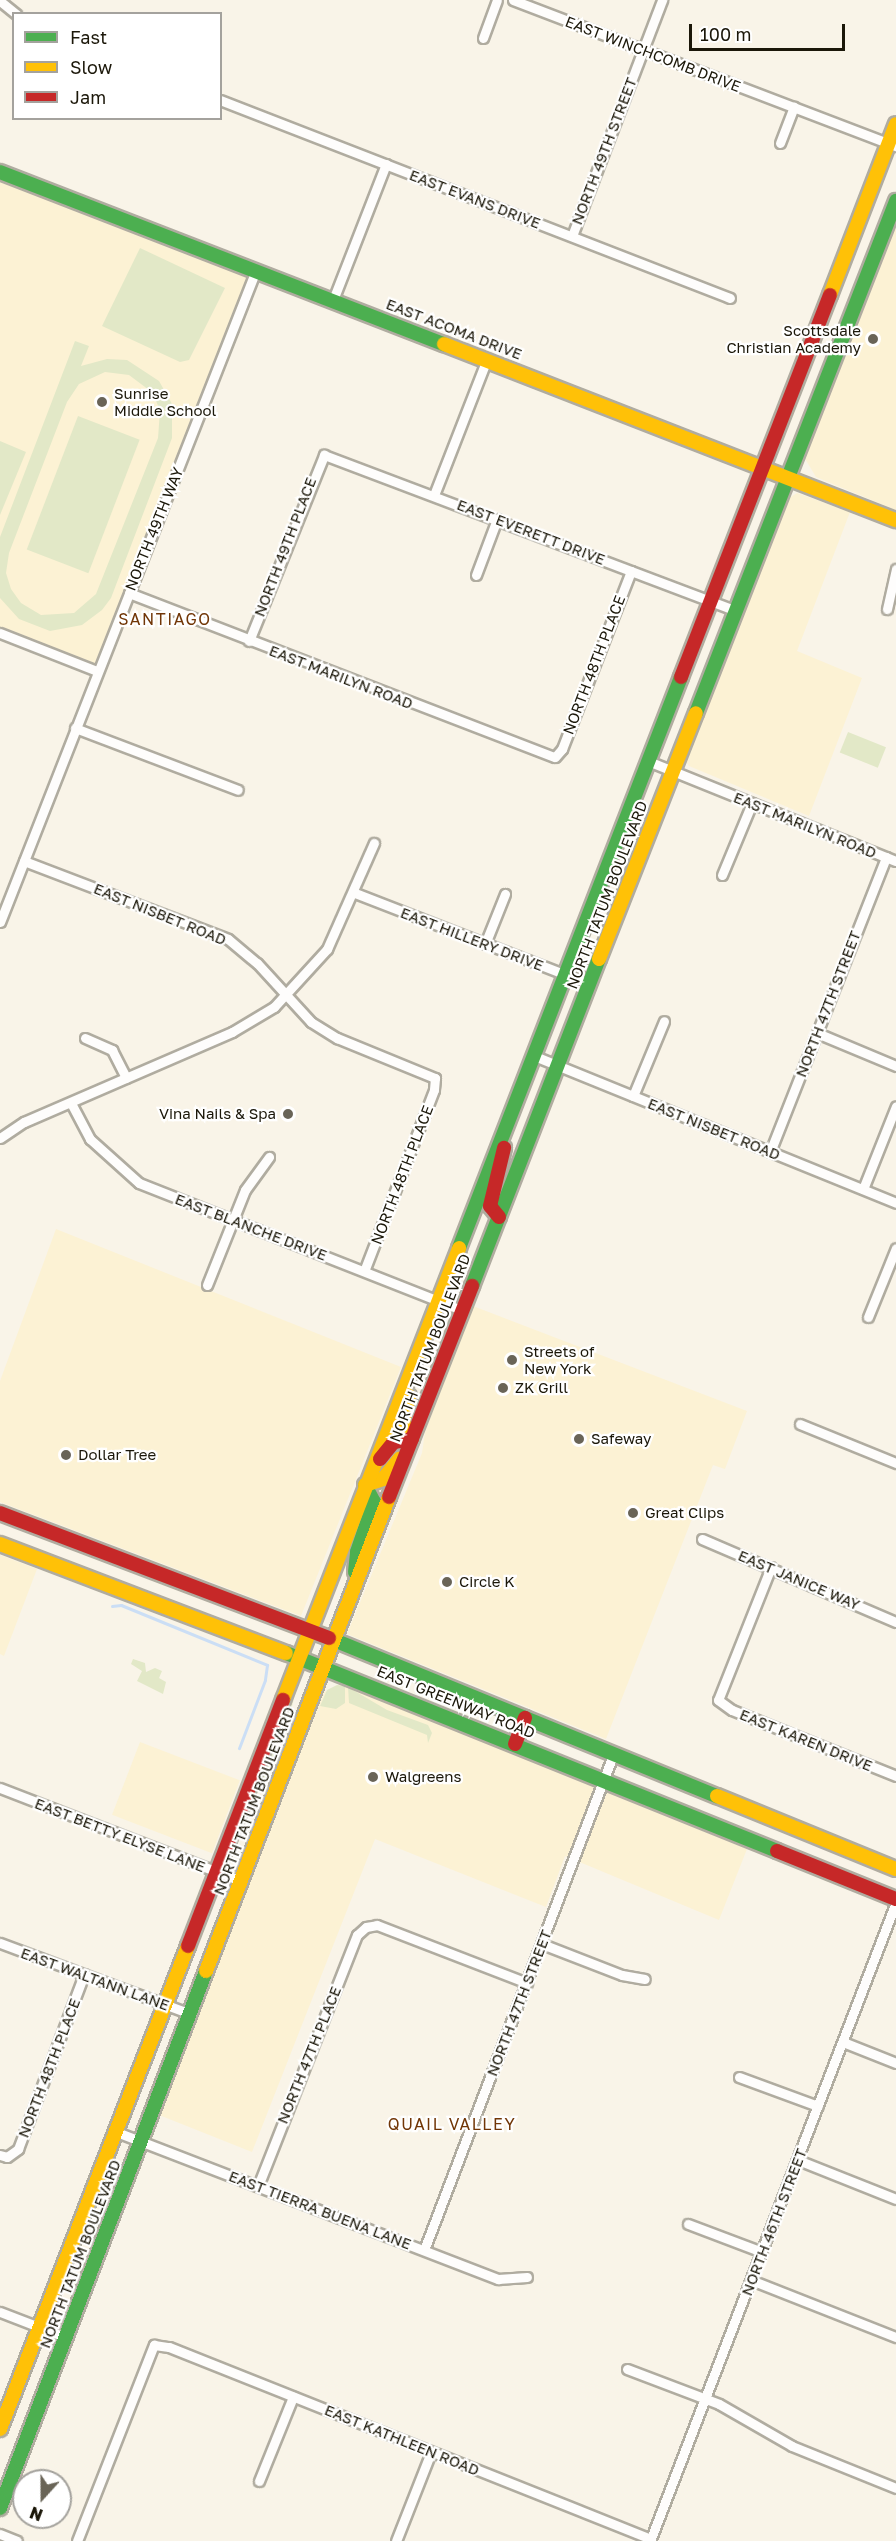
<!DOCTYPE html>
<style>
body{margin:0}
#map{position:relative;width:896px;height:2541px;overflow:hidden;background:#f9f4e8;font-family:"Golos Text",sans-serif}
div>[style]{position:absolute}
.built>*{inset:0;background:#fcf2d4;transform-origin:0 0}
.green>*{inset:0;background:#e2e8c7;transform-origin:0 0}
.stream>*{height:3px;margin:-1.5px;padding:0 1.5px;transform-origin:1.5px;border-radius:1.5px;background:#cbdef5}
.roads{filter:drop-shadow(2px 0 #b0aca0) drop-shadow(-2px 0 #b0aca0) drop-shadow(0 2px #b0aca0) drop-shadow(0 -2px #b0aca0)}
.street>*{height:9px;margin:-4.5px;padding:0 4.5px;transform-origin:4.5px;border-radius:4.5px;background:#fefdfc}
.fast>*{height:14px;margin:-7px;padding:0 7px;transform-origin:7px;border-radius:7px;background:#4caf50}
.slow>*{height:14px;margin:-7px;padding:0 7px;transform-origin:7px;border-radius:7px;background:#ffc107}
.jam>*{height:14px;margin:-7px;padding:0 7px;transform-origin:7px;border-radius:7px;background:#c62828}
.dots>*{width:16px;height:16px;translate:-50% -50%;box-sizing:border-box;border:3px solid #fff;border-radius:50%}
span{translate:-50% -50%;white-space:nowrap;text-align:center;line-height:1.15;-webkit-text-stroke:4.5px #fff;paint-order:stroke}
.street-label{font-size:15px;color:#1b1709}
.poi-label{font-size:15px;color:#1b1709}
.right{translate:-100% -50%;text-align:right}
.left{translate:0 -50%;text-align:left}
.neighbourhood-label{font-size:16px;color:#713606;letter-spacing:1.5px}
.legend{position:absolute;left:12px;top:12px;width:210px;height:108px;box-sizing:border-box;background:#fff;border:2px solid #a4a29d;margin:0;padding:8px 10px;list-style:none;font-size:18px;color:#1b1709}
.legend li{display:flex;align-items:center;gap:12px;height:30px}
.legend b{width:30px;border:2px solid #a4a29d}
.north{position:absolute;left:12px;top:2469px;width:60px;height:60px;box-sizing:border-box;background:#fff;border:2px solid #a4a29d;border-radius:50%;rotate:201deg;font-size:16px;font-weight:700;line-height:24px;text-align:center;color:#1b1709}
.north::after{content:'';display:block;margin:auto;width:21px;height:27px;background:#696457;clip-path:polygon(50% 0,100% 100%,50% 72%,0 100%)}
.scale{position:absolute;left:689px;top:24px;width:156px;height:27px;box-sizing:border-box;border:3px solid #1b1709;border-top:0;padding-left:8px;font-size:18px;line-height:21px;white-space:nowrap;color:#1b1709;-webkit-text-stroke:4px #fff;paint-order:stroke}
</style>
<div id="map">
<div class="built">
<div style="clip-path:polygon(0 172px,256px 270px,97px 671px,0 633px)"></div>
<div style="clip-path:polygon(896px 221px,896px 510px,816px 477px,804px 457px)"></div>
<div style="clip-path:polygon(797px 493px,850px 512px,797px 651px,862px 678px,809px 816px,689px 766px,686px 762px,789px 498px)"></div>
<div style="clip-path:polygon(56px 1229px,401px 1367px,301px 1616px,0 1502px,0 1381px)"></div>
<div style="clip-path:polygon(473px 1306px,747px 1411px,725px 1469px,713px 1465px,606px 1739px,347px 1634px,422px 1453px,425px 1432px)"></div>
<div style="clip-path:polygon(0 1555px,37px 1569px,4px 1656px,0 1654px)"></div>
<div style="clip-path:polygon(341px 1684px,747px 1849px,719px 1920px,565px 1856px,546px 1907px,375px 1839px,252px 2152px,159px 2115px,324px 1692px)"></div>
<div style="left:140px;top:1742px;width:107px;height:78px;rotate:21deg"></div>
</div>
<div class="green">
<div style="clip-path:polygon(140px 248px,225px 288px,189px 360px,180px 362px,102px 326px)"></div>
<div style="clip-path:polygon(evenodd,75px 341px,89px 346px,81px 366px,107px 359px,127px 360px,159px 381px,172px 404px,172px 438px,111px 598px,102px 610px,82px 625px,50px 631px,19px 619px,0 598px,0 537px,75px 341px,105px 372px,129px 375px,153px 393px,160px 411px,158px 438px,96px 594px,74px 613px,41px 615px,21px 603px,11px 589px,6px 573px,9px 553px,67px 402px,79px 384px,105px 372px)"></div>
<div style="left:78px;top:416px;width:66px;height:143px;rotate:21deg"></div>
<div style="clip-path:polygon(0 441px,26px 452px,0 515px)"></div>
<div style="left:848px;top:732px;width:41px;height:22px;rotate:22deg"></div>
<div style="clip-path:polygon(133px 1659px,145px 1663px,146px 1672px,155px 1668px,162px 1671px,159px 1678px,166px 1682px,163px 1694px,137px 1681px,142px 1671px,131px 1664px)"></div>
<div style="clip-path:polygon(298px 1683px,289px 1718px,262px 1790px,258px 1789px)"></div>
<div style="clip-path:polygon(337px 1685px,345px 1686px,345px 1703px,336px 1709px,320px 1706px,327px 1690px)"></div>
<div style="clip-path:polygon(348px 1687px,387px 1710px,428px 1725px,432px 1733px,428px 1743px,427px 1735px,349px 1703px)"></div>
</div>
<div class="stream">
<div style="left:112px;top:1606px;width:9px;rotate:-6deg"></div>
<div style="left:121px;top:1605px;width:158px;rotate:22.3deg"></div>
<div style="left:267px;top:1665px;width:15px;rotate:98deg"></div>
<div style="left:265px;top:1680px;width:73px;rotate:110.9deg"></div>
</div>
<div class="roads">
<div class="street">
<div style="left:513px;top:0;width:410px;rotate:20.9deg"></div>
<div style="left:0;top:1px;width:21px;rotate:39deg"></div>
<div style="left:483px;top:38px;width:40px;rotate:-69.8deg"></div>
<div style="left:220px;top:100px;width:547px;rotate:21.22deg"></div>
<div style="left:780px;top:143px;width:39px;rotate:-69deg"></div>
<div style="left:572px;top:236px;width:253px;rotate:-69.1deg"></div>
<div style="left:333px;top:300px;width:146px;rotate:-68.7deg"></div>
<div style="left:434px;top:495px;width:146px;rotate:-68.7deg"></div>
<div style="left:476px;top:575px;width:60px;rotate:-69.4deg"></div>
<div style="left:129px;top:593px;width:456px;rotate:21.1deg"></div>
<div style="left:555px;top:757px;width:11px;rotate:-49deg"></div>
<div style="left:562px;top:749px;width:191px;rotate:-68.8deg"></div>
<div style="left:887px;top:609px;width:41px;rotate:-77.3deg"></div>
<div style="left:0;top:633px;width:104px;rotate:21.4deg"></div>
<div style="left:249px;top:641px;width:201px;rotate:-68deg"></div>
<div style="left:324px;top:455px;width:441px;rotate:20.7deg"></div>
<div style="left:75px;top:728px;width:174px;rotate:20.8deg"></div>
<div style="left:648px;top:761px;width:267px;rotate:22deg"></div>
<div style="left:24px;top:861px;width:218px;rotate:20.9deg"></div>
<div style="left:228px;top:939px;width:38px;rotate:40deg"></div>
<div style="left:257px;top:963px;width:80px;rotate:47.5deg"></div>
<div style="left:311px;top:1022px;width:31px;rotate:32deg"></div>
<div style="left:337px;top:1038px;width:106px;rotate:22.2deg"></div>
<div style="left:435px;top:1078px;width:12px;rotate:95deg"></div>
<div style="left:434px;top:1090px;width:194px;rotate:111.1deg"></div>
<div style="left:722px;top:875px;width:78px;rotate:-67.4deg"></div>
<div style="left:355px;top:893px;width:252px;rotate:21.2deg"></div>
<div style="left:0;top:922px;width:700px;rotate:-68.56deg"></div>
<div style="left:485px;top:944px;width:54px;rotate:-68.2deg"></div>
<div style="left:817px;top:1033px;width:86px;rotate:22.7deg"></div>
<div style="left:85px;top:1038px;width:30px;rotate:24deg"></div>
<div style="left:112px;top:1050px;width:31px;rotate:63deg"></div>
<div style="left:532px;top:1055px;width:393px;rotate:22.1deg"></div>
<div style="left:633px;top:1096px;width:81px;rotate:-67.5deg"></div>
<div style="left:71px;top:1103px;width:41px;rotate:62.2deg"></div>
<div style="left:90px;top:1139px;width:66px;rotate:41.9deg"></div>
<div style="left:139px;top:1183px;width:347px;rotate:21.5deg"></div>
<div style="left:0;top:1138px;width:29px;rotate:-34deg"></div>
<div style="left:24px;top:1122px;width:227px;rotate:-23.4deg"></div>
<div style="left:232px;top:1032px;width:49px;rotate:-30.8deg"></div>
<div style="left:274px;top:1007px;width:79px;rotate:-47.6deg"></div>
<div style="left:327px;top:949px;width:116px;rotate:-66.1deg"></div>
<div style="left:770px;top:1152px;width:317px;rotate:-68.5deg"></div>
<div style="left:863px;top:1189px;width:89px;rotate:-68.3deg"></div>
<div style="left:207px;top:1285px;width:102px;rotate:-68.2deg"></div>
<div style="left:245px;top:1190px;width:41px;rotate:-54deg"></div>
<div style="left:868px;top:1317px;width:74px;rotate:-67.9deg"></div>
<div style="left:800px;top:1424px;width:104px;rotate:22.1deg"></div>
<div style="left:702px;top:1539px;width:211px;rotate:23.2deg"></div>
<div style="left:771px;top:1567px;width:143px;rotate:111.7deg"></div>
<div style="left:718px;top:1700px;width:17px;rotate:36deg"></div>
<div style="left:732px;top:1710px;width:177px;rotate:21.9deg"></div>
<div style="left:0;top:1788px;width:258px;rotate:21.1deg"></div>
<div style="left:0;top:1943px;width:204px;rotate:20.4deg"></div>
<div style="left:542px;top:1944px;width:86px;rotate:21.2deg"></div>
<div style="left:622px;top:1975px;width:23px;rotate:10deg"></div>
<div style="left:843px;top:2042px;width:57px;rotate:21.6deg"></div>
<div style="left:739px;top:2077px;width:84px;rotate:20.2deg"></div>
<div style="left:114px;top:2131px;width:412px;rotate:21.1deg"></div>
<div style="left:498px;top:2279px;width:29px;rotate:-4deg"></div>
<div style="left:0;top:2155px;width:7px;rotate:16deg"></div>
<div style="left:7px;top:2157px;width:14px;rotate:-36deg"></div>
<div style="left:18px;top:2149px;width:187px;rotate:-69.3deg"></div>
<div style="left:798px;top:2160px;width:105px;rotate:21.7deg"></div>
<div style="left:258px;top:2186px;width:270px;rotate:-68.5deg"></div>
<div style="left:357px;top:1935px;width:12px;rotate:-42deg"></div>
<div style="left:366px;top:1927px;width:11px;rotate:-10deg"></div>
<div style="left:377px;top:1925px;width:161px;rotate:21.1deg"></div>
<div style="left:688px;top:2224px;width:79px;rotate:20.7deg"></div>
<div style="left:424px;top:2250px;width:530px;rotate:-69.1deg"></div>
<div style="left:751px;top:2280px;width:156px;rotate:21.5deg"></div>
<div style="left:0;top:2312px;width:70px;rotate:21deg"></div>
<div style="left:627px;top:2369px;width:98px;rotate:20.8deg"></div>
<div style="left:719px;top:2404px;width:84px;rotate:29.9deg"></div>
<div style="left:792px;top:2446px;width:112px;rotate:22deg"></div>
<div style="left:259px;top:2481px;width:91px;rotate:-68deg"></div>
<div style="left:0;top:2534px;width:18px;rotate:22deg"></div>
<div style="left:77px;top:2541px;width:211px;rotate:-68.6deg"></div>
<div style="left:154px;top:2345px;width:15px;rotate:8deg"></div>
<div style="left:169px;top:2347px;width:519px;rotate:21.72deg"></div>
<div style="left:396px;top:2541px;width:96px;rotate:-68.5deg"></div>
<div style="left:650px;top:2541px;width:685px;rotate:-68.94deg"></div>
</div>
<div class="fast">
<div style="left:0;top:172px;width:476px;rotate:21.2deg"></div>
<div style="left:696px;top:713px;width:550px;rotate:-68.66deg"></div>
<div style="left:459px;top:1248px;width:613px;rotate:-68.75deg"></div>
<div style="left:472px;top:1286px;width:351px;rotate:-68.8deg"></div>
<div style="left:355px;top:1572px;width:20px;rotate:-84deg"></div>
<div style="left:357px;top:1552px;width:53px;rotate:-71.2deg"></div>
<div style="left:374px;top:1502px;width:19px;rotate:-118deg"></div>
<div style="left:329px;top:1638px;width:419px;rotate:22.2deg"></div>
<div style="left:286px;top:1653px;width:529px;rotate:21.96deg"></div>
<div style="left:0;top:2508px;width:575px;rotate:-69.01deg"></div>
</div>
<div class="slow">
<div style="left:830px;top:295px;width:183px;rotate:-68.9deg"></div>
<div style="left:444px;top:344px;width:485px;rotate:21.3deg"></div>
<div style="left:599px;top:959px;width:264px;rotate:-68.5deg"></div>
<div style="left:409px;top:1396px;width:28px;rotate:103deg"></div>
<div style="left:403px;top:1423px;width:18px;rotate:61deg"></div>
<div style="left:365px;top:1485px;width:19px;rotate:-18deg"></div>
<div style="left:383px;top:1479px;width:26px;rotate:-51deg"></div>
<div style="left:0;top:1544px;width:306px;rotate:20.9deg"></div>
<div style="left:283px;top:1700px;width:485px;rotate:-68.7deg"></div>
<div style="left:717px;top:1796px;width:193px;rotate:22.2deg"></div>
<div style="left:206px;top:1971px;width:508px;rotate:-68.89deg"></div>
<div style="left:0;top:2429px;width:518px;rotate:-68.73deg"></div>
</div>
<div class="jam">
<div style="left:681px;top:677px;width:410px;rotate:-68.7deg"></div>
<div style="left:499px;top:1217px;width:14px;rotate:-129deg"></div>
<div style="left:490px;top:1206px;width:60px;rotate:-76.4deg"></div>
<div style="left:380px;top:1459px;width:22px;rotate:-51deg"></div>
<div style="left:394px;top:1442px;width:18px;rotate:-9deg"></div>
<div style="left:389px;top:1497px;width:227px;rotate:-68.5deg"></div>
<div style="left:0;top:1513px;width:352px;rotate:20.8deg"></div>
<div style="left:515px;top:1744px;width:28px;rotate:-69deg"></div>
<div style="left:777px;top:1851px;width:128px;rotate:22deg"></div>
<div style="left:188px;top:1946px;width:264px;rotate:-68.9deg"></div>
</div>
</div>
<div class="dots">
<div style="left:873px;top:339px;background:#696457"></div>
<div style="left:102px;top:402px;background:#696457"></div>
<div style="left:288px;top:1114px;background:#696457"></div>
<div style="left:512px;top:1360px;background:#696457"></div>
<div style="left:503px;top:1388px;background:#696457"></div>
<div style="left:579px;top:1439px;background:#696457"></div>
<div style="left:66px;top:1455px;background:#696457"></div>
<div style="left:633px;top:1513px;background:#696457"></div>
<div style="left:447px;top:1582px;background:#696457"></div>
<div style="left:373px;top:1777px;background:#696457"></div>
</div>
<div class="street-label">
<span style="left:653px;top:54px;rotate:21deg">EAST WINCHCOMB DRIVE</span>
<span style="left:604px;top:151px;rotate:-69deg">NORTH 49TH STREET</span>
<span style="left:475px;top:199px;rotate:21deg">EAST EVANS DRIVE</span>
<span style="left:454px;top:329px;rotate:21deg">EAST ACOMA DRIVE</span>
<span style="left:154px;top:529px;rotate:-68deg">NORTH 49TH WAY</span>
<span style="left:531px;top:532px;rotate:21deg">EAST EVERETT DRIVE</span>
<span style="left:285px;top:547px;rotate:-69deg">NORTH 49TH PLACE</span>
<span style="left:594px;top:665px;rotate:-69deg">NORTH 48TH PLACE</span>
<span style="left:341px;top:677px;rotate:21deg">EAST MARILYN ROAD</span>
<span style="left:805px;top:825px;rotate:22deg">EAST MARILYN ROAD</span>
<span style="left:607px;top:895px;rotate:-69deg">NORTH TATUM BOULEVARD</span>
<span style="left:160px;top:914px;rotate:22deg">EAST NISBET ROAD</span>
<span style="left:472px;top:939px;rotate:21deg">EAST HILLERY DRIVE</span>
<span style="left:828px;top:1004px;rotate:-69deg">NORTH 47TH STREET</span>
<span style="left:714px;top:1129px;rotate:22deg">EAST NISBET ROAD</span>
<span style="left:402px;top:1175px;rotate:-69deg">NORTH 48TH PLACE</span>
<span style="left:251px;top:1227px;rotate:21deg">EAST BLANCHE DRIVE</span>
<span style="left:430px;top:1348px;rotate:-69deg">NORTH TATUM BOULEVARD</span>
<span style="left:799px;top:1580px;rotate:23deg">EAST JANICE WAY</span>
<span style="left:456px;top:1702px;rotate:22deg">EAST GREENWAY ROAD</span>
<span style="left:806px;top:1740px;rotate:22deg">EAST KAREN DRIVE</span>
<span style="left:254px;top:1801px;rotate:-69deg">NORTH TATUM BOULEVARD</span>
<span style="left:120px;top:1835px;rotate:21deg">EAST BETTY ELYSE LANE</span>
<span style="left:95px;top:1979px;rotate:20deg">EAST WALTANN LANE</span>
<span style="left:519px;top:2003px;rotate:-69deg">NORTH 47TH STREET</span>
<span style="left:309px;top:2055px;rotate:-68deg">NORTH 47TH PLACE</span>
<span style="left:49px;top:2068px;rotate:-69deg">NORTH 48TH PLACE</span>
<span style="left:320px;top:2210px;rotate:21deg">EAST TIERRA BUENA LANE</span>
<span style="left:774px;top:2222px;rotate:-69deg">NORTH 46TH STREET</span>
<span style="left:80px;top:2254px;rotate:-69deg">NORTH TATUM BOULEVARD</span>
<span style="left:402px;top:2440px;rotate:22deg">EAST KATHLEEN ROAD</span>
</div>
<div class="poi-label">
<span class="right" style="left:861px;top:339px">Scottsdale<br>Christian Academy</span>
<span class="left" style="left:114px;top:402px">Sunrise<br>Middle School</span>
<span class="right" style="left:276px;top:1114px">Vina Nails &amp; Spa</span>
<span class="left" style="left:524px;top:1360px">Streets of<br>New York</span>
<span class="left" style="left:515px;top:1388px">ZK Grill</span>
<span class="left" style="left:591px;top:1439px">Safeway</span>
<span class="left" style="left:78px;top:1455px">Dollar Tree</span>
<span class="left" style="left:645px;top:1513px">Great Clips</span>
<span class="left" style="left:459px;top:1582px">Circle K</span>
<span class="left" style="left:385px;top:1777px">Walgreens</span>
</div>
<div class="neighbourhood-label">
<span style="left:165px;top:619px">SANTIAGO</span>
<span style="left:452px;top:2124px">QUAIL VALLEY</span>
</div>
<ul class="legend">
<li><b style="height:8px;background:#4caf50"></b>Fast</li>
<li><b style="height:8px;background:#ffc107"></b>Slow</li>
<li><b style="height:8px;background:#c62828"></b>Jam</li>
</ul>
<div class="north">N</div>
<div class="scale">100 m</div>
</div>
